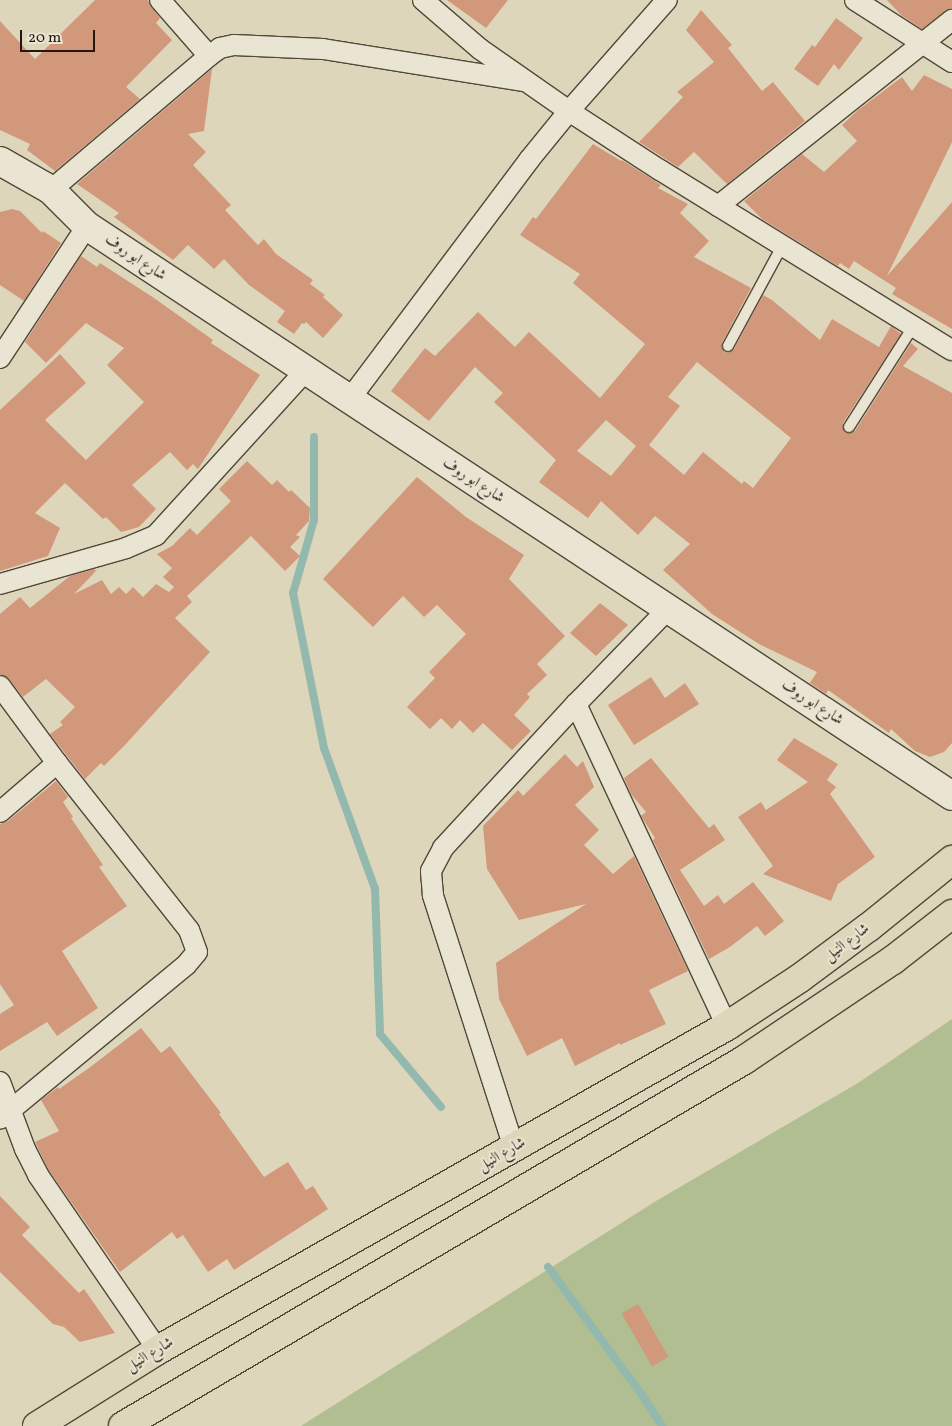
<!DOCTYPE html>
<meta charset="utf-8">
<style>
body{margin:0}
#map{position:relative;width:952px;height:1426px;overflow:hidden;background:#ded6ba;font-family:Vollkorn,Amiri,serif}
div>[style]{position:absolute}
.green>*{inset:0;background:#b0be91}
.stream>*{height:8px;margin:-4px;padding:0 4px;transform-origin:4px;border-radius:4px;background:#93b9ae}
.building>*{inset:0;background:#d2987b;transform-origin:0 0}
.roads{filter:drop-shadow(1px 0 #524839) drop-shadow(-1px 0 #524839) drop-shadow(0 1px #524839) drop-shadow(0 -1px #524839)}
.lane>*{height:10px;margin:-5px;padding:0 5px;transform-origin:5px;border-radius:5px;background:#eae4d2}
.street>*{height:20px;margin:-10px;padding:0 10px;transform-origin:10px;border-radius:10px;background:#eae4d2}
.secondary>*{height:28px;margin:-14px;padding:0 14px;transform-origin:14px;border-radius:14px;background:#eae4d2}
.primary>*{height:28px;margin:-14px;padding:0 14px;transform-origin:14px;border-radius:14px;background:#ded6ba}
span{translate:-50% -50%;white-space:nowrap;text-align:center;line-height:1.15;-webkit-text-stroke:4px #eae4d2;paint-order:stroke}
.street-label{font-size:15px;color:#24180e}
.scale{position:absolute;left:20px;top:30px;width:75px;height:22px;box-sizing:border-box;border:2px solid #24180e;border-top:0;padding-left:6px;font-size:15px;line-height:18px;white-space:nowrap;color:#24180e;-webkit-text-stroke:4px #eae4d2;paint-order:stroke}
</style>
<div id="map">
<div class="green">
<div style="clip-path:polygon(952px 1019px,952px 1426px,301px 1426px,656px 1201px,858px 1083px)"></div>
</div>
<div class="stream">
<div style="left:314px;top:437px;width:83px;rotate:90deg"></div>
<div style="left:314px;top:520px;width:76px;rotate:106deg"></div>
<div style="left:293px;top:593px;width:158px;rotate:78.7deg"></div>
<div style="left:324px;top:748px;width:150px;rotate:70.1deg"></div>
<div style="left:375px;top:889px;width:145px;rotate:88deg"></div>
<div style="left:380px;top:1034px;width:95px;rotate:50.1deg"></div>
<div style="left:548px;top:1267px;width:159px;rotate:53.7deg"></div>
<div style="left:642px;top:1395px;width:37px;rotate:57deg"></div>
</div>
<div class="building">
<div style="clip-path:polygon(95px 0,148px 0,151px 7px,160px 18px,156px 23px,172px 40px,126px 87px,140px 99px,55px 171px,27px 150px,30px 144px,0 130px,0 21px,35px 59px)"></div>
<div style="clip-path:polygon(447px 0,508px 0,486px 28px)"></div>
<div style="clip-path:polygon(887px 0,952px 0,952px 8px,945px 11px,922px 29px,901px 15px)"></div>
<div style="clip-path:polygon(701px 10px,732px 45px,728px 48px,762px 91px,773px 82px,805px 121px,727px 184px,694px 152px,678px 167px,639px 142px,683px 97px,677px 92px,714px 62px,686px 30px)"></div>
<div style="clip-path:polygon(836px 18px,863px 38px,839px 70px,834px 64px,818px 86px,794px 69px,812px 45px,815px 47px)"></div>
<div style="clip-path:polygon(212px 69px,204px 131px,188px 134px,206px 152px,193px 165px,231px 205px,225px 210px,258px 245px,264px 239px,276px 254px,313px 280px,310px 284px,325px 295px,323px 297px,343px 315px,323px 338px,306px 322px,304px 324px,302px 323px,294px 334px,277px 322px,285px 311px,249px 285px,224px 259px,214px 269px,188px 245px,173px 260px,114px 217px,119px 213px,77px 184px)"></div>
<div style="clip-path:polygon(924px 75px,952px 89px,952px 142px,887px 276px,952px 202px,952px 329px,892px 294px,896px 288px,854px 261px,849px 269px,840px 263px,838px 266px,762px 219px,744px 201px,802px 154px,824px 172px,857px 141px,842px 125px,857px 111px,902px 77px,912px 91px)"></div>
<div style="clip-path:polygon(evenodd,593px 144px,621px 161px,622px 160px,661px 185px,658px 188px,688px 204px,680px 213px,709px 241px,694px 257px,751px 288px,722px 343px,724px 352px,729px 353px,734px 349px,763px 295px,772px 300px,820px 340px,832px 319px,879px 347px,891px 326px,901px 334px,843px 423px,843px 430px,846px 433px,855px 431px,911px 343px,918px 349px,903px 366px,952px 393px,952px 743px,944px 752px,930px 757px,915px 751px,891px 729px,889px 733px,828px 690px,826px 694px,810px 683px,817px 672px,759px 644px,712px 614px,663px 570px,690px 544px,655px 516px,638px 535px,601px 501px,588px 518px,539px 482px,556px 460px,494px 402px,503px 393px,475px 367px,429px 421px,391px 391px,425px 348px,435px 356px,478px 312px,515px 347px,529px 332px,600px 398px,645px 344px,573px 283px,580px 274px,520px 235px,533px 217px,536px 219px,593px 144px,697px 362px,791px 438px,753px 488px,744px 481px,742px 484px,703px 452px,684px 475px,649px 445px,680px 406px,668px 397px,697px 362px,593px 144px,606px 420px,636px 446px,611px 476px,577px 451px,606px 420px)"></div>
<div style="clip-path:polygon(12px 209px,20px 211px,42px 233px,43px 231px,61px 243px,24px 301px,0 285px,0 212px)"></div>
<div style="clip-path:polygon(81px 256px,97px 267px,100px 263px,154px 298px,213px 340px,211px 343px,260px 375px,198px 469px,193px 464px,187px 470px,170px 452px,132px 485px,156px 509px,139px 527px,121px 532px,106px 517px,103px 519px,65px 483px,35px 513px,60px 528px,48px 556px,0 571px,0 410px,60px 354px,86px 383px,45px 420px,86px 460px,144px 402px,107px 365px,124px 348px,86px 323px,46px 363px,25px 342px)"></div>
<div style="clip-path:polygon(247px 461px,272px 485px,277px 480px,289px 492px,291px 490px,310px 508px,309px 521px,296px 535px,300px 537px,290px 547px,300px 556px,285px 571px,251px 536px,187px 596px,192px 602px,175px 618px,210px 652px,124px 746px,104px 766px,101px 763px,85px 779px,50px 734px,63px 725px,60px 722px,75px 707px,46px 679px,23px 697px,9px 679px,0 674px,0 614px,20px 597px,30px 608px,70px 576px,94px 569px,96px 571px,74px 594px,102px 580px,111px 594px,119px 587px,126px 594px,133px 587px,143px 597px,156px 584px,169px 592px,174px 587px,163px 577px,172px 568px,157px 554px,172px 546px,190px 528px,197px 535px,231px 501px,219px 489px)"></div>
<div style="clip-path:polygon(417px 477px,466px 517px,524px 555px,509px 579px,565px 636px,537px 664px,547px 675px,527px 694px,530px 697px,514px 715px,531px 731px,512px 750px,483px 723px,473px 733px,460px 720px,452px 729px,441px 718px,430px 729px,407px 707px,435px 678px,429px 672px,466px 634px,437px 605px,424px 617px,403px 596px,373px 627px,323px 579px)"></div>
<div style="clip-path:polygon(600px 603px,628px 625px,596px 656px,570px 633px)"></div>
<div style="clip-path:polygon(651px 677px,665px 698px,685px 683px,699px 704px,634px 745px,608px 705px)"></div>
<div style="clip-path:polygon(794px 738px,838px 764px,827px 780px,836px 787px,830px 794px,875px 857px,838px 884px,831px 901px,763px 874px,773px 866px,738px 817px,761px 802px,766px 810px,808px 782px,777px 760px)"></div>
<div style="clip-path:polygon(565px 754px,577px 767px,583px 761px,594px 787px,575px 805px,599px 830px,584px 845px,613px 874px,634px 856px,688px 971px,649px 990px,666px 1024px,620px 1045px,620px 1043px,575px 1066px,562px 1038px,527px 1056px,499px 999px,496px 963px,586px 904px,519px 920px,487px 869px,483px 826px,518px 790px,523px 796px)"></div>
<div style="clip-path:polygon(651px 758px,709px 828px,714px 824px,725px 840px,680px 870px,704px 906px,718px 895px,724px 904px,753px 882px,784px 921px,765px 936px,757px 926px,730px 947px,709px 959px,653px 840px,655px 838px,641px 816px,646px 812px,631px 794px,624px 778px)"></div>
<div style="clip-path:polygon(56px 781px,68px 797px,63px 802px,73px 817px,71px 818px,103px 865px,99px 867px,127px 906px,62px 951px,98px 1008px,57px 1036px,47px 1022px,0 1051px,0 1014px,14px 1005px,0 984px,0 824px,8px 821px)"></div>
<div style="clip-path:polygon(141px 1028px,161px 1053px,170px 1046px,221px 1113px,219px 1114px,264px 1177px,288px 1162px,306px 1190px,313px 1186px,328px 1209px,234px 1270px,227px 1259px,208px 1272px,183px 1235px,177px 1239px,172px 1232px,120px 1272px,48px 1169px,35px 1142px,59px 1131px,41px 1100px,58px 1087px,59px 1089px,89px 1068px)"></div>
<div style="clip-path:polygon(0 1196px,30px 1227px,22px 1235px,79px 1293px,84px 1289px,115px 1333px,80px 1342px,64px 1327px,53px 1324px,0 1272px)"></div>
<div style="left:638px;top:1304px;width:61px;height:19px;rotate:60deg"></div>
</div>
<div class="roads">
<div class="lane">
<div style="left:728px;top:346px;width:114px;rotate:-61.6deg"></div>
<div style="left:849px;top:427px;width:119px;rotate:-57.4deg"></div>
</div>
<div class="street">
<div style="left:160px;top:0;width:74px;rotate:48.8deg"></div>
<div style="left:423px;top:0;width:75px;rotate:40.7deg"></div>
<div style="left:480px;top:49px;width:108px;rotate:34.9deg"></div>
<div style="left:569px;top:111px;width:108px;rotate:33deg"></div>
<div style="left:660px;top:170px;width:343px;rotate:31.7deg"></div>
<div style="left:855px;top:0;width:115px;rotate:32.6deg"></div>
<div style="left:51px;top:190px;width:207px;rotate:-40.3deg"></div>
<div style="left:209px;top:56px;width:14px;rotate:-36deg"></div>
<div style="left:220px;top:48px;width:14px;rotate:-12deg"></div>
<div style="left:234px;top:45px;width:89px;rotate:2.6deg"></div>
<div style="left:323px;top:49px;width:202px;rotate:9.1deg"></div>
<div style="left:718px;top:206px;width:299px;rotate:-38.5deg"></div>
<div style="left:0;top:358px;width:158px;rotate:-56.6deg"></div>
<div style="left:349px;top:400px;width:300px;rotate:-53.1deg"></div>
<div style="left:529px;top:160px;width:63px;rotate:-50.8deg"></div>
<div style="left:569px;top:111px;width:148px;rotate:-48.6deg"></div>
<div style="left:0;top:584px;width:131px;rotate:-15.9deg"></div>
<div style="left:126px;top:548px;width:33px;rotate:-23deg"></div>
<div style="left:156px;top:535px;width:222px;rotate:-47.7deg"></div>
<div style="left:0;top:686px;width:96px;rotate:53.5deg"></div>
<div style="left:57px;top:763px;width:213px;rotate:51.7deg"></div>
<div style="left:189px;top:930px;width:23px;rotate:70deg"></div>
<div style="left:197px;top:952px;width:17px;rotate:130deg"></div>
<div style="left:186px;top:965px;width:241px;rotate:140.4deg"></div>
<div style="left:576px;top:704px;width:356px;rotate:64.9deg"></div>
<div style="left:0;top:812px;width:75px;rotate:-40.7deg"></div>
<div style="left:0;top:1082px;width:72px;rotate:69.5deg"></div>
<div style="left:25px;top:1149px;width:29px;rotate:63deg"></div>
<div style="left:38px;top:1175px;width:212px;rotate:55.6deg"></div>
<div style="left:514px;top:1148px;width:266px;rotate:-107.8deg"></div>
<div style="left:433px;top:895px;width:24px;rotate:-95deg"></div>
<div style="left:431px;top:871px;width:26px;rotate:-62deg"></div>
<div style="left:443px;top:848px;width:196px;rotate:-47.3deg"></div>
<div style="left:576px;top:704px;width:134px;rotate:-45.9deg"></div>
</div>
<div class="secondary">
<div style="left:0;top:161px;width:59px;rotate:29.6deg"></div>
<div style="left:51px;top:190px;width:51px;rotate:45deg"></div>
<div style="left:87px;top:226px;width:1036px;rotate:33.38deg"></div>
</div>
<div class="primary">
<div style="left:37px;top:1426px;width:143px;rotate:-32.1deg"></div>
<div style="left:158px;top:1350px;width:655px;rotate:-29.66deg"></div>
<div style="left:727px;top:1026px;width:87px;rotate:-33.3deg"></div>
<div style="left:800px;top:978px;width:86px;rotate:-36.5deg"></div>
<div style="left:869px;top:927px;width:107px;rotate:-38.9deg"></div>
<div style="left:123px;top:1426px;width:721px;rotate:-30.51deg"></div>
<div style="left:744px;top:1060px;width:179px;rotate:-33.9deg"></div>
<div style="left:893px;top:960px;width:75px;rotate:-37.9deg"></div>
</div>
</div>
<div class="street-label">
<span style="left:135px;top:258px;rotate:34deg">شارع ابو روف</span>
<span style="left:473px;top:481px;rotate:33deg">شارع ابو روف</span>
<span style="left:812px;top:703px;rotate:33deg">شارع ابو روف</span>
<span style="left:847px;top:943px;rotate:-37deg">شارع النيل</span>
<span style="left:502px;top:1155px;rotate:-30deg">شارع النيل</span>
<span style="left:150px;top:1355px;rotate:-31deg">شارع النيل</span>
</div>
<div class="scale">20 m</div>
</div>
